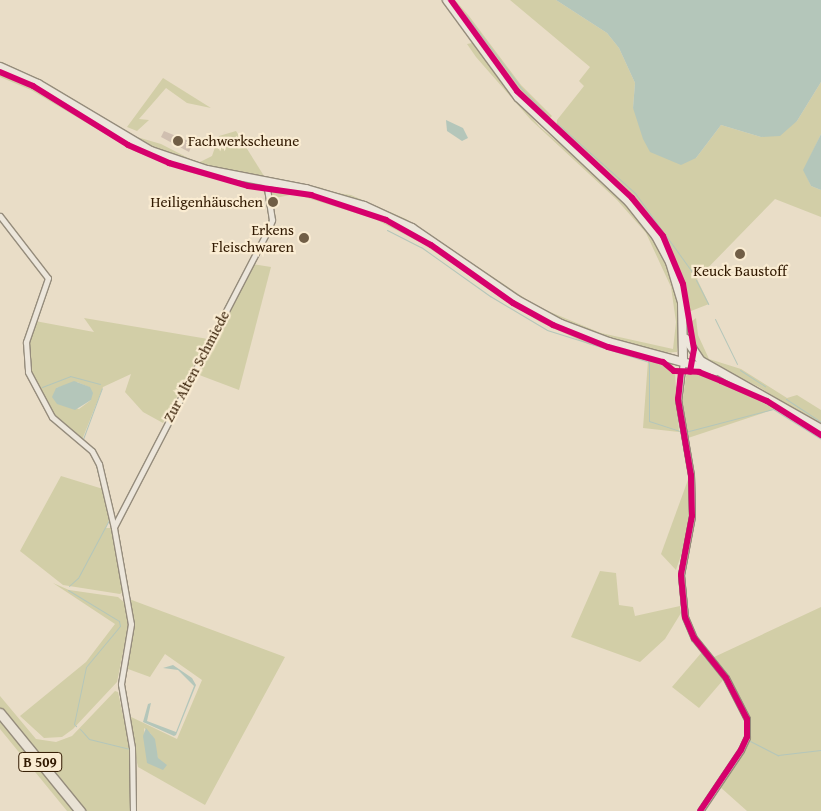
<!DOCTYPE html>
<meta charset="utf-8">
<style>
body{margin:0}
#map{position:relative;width:821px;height:811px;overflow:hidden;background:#e9ddc7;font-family:"Gentium Book Plus",serif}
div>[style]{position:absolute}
.green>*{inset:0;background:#d2cea7}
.water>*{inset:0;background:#b4c6ba}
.stream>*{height:1px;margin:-0.5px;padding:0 0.5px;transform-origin:0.5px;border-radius:0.5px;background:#b4c6ba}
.building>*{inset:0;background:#d0bfb0}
.roads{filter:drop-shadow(1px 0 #958c7c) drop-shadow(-1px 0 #958c7c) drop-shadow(0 1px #958c7c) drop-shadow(0 -1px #958c7c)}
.street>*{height:5px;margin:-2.5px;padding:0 2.5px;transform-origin:2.5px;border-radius:2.5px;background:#ece6db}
.secondary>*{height:8px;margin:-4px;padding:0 4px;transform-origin:4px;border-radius:4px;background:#ece6db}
.primary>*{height:9px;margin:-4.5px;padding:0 4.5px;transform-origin:4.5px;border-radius:4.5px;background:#e9e2d5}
.cycleway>*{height:6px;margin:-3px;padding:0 3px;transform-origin:3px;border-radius:3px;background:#d6006c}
.dots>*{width:14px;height:14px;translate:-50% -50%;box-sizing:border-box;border:2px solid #faecd2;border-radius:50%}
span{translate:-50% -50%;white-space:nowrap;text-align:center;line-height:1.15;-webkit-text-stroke:4.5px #faecd2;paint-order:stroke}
.shield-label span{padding:1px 4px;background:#faecd2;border:1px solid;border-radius:4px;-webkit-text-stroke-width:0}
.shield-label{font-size:14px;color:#311900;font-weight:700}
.poi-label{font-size:15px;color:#311900}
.left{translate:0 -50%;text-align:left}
.right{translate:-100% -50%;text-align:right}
.street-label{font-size:15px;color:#311900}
</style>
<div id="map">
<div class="green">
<div style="clip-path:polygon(449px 0,455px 0,469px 16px,521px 85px,552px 116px,549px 119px,543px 120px,516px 93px)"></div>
<div style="clip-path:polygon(510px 0,556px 0,607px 33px,619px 48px,635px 83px,633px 108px,696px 158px,721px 125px,761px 137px,797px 121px,821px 82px,821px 134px,804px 170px,811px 186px,821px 190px,821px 217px,775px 199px,697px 279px,709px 304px,691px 311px,686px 308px,682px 289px,685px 282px,679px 278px,659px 235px,623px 193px,556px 131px,557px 120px,584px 86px,579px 81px,590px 67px)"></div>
<div style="clip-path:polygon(472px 43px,539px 126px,619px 195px,652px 234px,664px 255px,679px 303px,677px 352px,664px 353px,615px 340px,546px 313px,517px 297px,404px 220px,329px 192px,351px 195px,406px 219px,538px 307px,601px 333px,673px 349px,676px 322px,671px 287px,646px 233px,617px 200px,531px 120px,476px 57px,467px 44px)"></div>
<div style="clip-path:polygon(0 61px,52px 86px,130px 135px,161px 144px,198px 163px,212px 156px,219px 136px,236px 131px,264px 176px,328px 189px,232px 173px,180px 159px,143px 144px)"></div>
<div style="clip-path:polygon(0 69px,23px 79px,136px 146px,249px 186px,262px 189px,263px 185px,266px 198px,263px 190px,188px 172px,134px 151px,31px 90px,0 77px)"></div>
<div style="clip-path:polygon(163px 78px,211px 108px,187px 103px,166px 88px,139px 119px,149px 120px,137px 131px,127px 127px)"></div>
<div style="clip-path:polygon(273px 185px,357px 206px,404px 227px,521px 306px,671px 362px,675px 373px,679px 432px,643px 428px,648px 361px,588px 344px,540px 322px,423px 244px,375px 219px,295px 194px,270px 199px,269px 189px)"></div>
<div style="clip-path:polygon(253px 264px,271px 267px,239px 390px,194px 373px)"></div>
<div style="clip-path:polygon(evenodd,84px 318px,208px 339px,163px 423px,143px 412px,125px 392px,131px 374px,103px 387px,82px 440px,53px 415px,29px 371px,28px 343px,35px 321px,94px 332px,84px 318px,77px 382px,89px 387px,91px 400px,79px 409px,64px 404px,56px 388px,77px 382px)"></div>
<div style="clip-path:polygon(696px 318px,698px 335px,709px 359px,741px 369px,787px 398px,797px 395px,821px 410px,821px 426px,759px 387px,706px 361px,689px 338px,688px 324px)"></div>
<div style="clip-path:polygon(693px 369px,731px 381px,821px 432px,821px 438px,775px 409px,685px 439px,682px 404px,686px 376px)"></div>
<div style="clip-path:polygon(61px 476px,103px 489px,109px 520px,106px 528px,112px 528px,124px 591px,120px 594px,63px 585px,20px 551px)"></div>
<div style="clip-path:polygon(689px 477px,690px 529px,676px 570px,661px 554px)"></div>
<div style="clip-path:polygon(600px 571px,616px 573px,619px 605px,633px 607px,635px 616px,680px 606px,681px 613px,665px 639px,640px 662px,571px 637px)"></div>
<div style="clip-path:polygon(53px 583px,69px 590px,118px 597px,127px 605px,129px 623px,117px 682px,73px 729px,62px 737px,44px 738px,20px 716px,86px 662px,115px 624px)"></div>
<div style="clip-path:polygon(evenodd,129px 599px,285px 657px,205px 805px,138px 767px,127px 715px,177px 739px,202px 680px,165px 654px,150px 677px,128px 669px,129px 599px,144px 728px,151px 734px,158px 758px,147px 756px,144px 728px)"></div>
<div style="clip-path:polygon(821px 607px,821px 811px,747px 811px,719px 786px,743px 752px,750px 721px,727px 676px,712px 658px)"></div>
<div style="clip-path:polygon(702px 652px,724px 679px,699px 708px,672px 687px)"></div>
<div style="clip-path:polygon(115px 691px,118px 692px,130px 748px,131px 811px,84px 811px,0 709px,0 696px,36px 739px,56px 742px,72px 736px)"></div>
<div style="clip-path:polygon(0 718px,77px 811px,67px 811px,0 729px)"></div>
</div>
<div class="water">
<div style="clip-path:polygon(556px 0,821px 0,821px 82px,797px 121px,780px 136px,761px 137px,721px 125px,696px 158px,681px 165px,650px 152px,643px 139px,633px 108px,635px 83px,619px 48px,607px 33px)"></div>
<div style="clip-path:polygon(446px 120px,463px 128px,468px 138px,462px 141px,447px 131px)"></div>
<div style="clip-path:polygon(821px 134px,821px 190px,811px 186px,803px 170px)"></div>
<div style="clip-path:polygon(74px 381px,90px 387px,93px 393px,91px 400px,75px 410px,57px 404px,52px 397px,56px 388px)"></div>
<div style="clip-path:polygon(173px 665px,192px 678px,196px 685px,176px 735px,174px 736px,143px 722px,148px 704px,151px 703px,147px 721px,176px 732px,194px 686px,178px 670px,163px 668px)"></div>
<div style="clip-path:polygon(146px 728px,155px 739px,158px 758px,167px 765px,163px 770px,147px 763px,143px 736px)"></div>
</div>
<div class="stream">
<div style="left:466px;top:15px;width:91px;rotate:53deg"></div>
<div style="left:521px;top:88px;width:40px;rotate:46deg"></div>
<div style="left:557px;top:123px;width:105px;rotate:41.9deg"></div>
<div style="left:635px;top:193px;width:99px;rotate:54.1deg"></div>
<div style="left:387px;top:230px;width:38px;rotate:27deg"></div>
<div style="left:421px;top:247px;width:85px;rotate:35.4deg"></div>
<div style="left:490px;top:296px;width:66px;rotate:30.8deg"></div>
<div style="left:547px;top:330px;width:107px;rotate:17.4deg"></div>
<div style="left:649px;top:362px;width:59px;rotate:90deg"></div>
<div style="left:649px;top:421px;width:32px;rotate:18deg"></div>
<div style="left:696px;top:280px;width:27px;rotate:63deg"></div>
<div style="left:715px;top:319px;width:50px;rotate:63.9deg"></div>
<div style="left:740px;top:370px;width:30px;rotate:33deg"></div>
<div style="left:42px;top:387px;width:30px;rotate:-21deg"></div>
<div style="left:70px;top:376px;width:31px;rotate:15deg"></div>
<div style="left:786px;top:399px;width:42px;rotate:33.3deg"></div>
<div style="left:685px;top:432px;width:91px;rotate:-14.6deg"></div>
<div style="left:773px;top:409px;width:57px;rotate:32deg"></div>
<div style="left:83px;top:439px;width:54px;rotate:-69.6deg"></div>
<div style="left:81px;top:445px;width:7px;rotate:45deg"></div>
<div style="left:95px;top:462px;width:19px;rotate:74deg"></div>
<div style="left:69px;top:586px;width:12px;rotate:-42deg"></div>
<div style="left:78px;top:578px;width:66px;rotate:-61.9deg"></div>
<div style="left:109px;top:520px;width:33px;rotate:-102deg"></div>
<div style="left:68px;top:590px;width:60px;rotate:31.3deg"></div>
<div style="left:119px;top:621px;width:5px;rotate:79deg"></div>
<div style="left:120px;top:626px;width:53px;rotate:129.7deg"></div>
<div style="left:86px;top:667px;width:58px;rotate:101.9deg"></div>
<div style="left:74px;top:724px;width:3px;rotate:45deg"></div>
<div style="left:80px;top:729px;width:13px;rotate:48deg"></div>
<div style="left:89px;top:739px;width:42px;rotate:13.7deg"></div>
<div style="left:748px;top:740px;width:34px;rotate:27deg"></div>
<div style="left:778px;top:755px;width:43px;rotate:-6.6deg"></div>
</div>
<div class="building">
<div style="clip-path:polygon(164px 131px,193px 143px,189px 152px,161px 137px)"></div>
</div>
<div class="roads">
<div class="street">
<div style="left:0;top:216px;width:78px;rotate:52.3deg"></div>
<div style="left:48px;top:278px;width:68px;rotate:109deg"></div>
<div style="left:26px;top:342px;width:30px;rotate:86deg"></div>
<div style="left:28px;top:372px;width:51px;rotate:61.9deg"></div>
<div style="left:52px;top:417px;width:52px;rotate:40.4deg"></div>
<div style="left:92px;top:451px;width:15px;rotate:62deg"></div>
<div style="left:99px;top:464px;width:66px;rotate:76.8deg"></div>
<div style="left:114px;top:528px;width:97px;rotate:80deg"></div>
<div style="left:131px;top:624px;width:61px;rotate:99.5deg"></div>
<div style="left:121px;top:684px;width:65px;rotate:80.2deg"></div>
<div style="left:132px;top:748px;width:63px;rotate:89.1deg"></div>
<div style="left:683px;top:361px;width:38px;rotate:97deg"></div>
<div style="left:678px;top:399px;width:77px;rotate:80.3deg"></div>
<div style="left:691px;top:475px;width:41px;rotate:88.6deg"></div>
<div style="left:692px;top:516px;width:60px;rotate:100.6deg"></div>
<div style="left:681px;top:575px;width:42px;rotate:84.6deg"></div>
<div style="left:685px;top:617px;width:23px;rotate:67deg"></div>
<div style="left:694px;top:638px;width:51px;rotate:51.3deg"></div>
<div style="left:726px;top:678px;width:46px;rotate:62.9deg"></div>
<div style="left:747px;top:719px;width:18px;rotate:90deg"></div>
<div style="left:747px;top:737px;width:14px;rotate:115deg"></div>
<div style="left:741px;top:750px;width:73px;rotate:123.9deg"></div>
<div style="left:114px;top:527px;width:335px;rotate:-62.6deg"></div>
<div style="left:268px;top:230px;width:11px;rotate:-68deg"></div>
<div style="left:272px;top:220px;width:39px;rotate:-99deg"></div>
</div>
<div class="secondary">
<div style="left:447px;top:0;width:120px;rotate:53.8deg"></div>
<div style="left:518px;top:97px;width:153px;rotate:43.4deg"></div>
<div style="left:629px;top:202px;width:43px;rotate:51.5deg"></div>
<div style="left:656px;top:236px;width:30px;rotate:62deg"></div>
<div style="left:670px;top:262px;width:42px;rotate:73.3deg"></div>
<div style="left:682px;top:302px;width:59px;rotate:89deg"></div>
<div style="left:0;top:67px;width:42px;rotate:24.1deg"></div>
<div style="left:38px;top:84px;width:131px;rotate:30.7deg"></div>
<div style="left:151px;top:151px;width:59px;rotate:18.7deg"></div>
<div style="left:207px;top:170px;width:101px;rotate:10.9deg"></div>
<div style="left:306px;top:189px;width:60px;rotate:16.3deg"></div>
<div style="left:364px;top:206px;width:53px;rotate:24.6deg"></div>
<div style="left:412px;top:228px;width:127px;rotate:34.4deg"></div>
<div style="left:517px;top:300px;width:50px;rotate:28.6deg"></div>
<div style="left:561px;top:324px;width:51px;rotate:20.6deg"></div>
<div style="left:609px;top:342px;width:111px;rotate:15.2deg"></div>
<div style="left:686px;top:339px;width:27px;rotate:56deg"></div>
<div style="left:701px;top:361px;width:138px;rotate:29.5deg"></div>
</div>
<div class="primary">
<div style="left:0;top:713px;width:127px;rotate:50.8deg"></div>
</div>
</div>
<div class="cycleway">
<div style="left:451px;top:0;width:112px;rotate:54deg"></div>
<div style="left:517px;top:91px;width:157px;rotate:42.9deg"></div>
<div style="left:632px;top:198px;width:49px;rotate:50.8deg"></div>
<div style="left:663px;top:236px;width:52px;rotate:67.4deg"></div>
<div style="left:683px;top:284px;width:66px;rotate:80.4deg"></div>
<div style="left:694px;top:349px;width:23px;rotate:100deg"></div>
<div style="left:0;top:72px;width:36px;rotate:23deg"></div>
<div style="left:33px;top:86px;width:112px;rotate:31.8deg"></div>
<div style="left:128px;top:145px;width:45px;rotate:23.7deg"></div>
<div style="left:169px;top:163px;width:82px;rotate:16.2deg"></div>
<div style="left:248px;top:186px;width:64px;rotate:8.1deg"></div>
<div style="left:311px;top:195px;width:79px;rotate:18.4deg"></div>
<div style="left:386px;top:220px;width:51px;rotate:29.1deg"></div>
<div style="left:431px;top:245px;width:100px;rotate:35.3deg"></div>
<div style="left:513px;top:303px;width:46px;rotate:28.8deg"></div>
<div style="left:553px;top:325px;width:59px;rotate:21.8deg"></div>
<div style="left:608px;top:347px;width:57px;rotate:15.3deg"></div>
<div style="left:663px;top:362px;width:14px;rotate:39deg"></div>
<div style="left:674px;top:371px;width:25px;rotate:2deg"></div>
<div style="left:699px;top:372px;width:24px;rotate:22deg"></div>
<div style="left:721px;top:381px;width:50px;rotate:23.5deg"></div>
<div style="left:767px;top:401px;width:64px;rotate:32.2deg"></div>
<div style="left:681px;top:372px;width:27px;rotate:96deg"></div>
<div style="left:678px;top:399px;width:77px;rotate:80.3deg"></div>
<div style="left:691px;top:475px;width:41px;rotate:88.6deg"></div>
<div style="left:692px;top:516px;width:60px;rotate:100.6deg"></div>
<div style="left:681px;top:575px;width:42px;rotate:84.6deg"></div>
<div style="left:685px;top:617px;width:23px;rotate:67deg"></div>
<div style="left:694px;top:638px;width:51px;rotate:51.3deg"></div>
<div style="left:726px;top:678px;width:46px;rotate:62.9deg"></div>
<div style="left:747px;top:719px;width:18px;rotate:90deg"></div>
<div style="left:747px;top:737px;width:14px;rotate:115deg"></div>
<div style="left:741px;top:750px;width:73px;rotate:123.9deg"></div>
</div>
<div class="dots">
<div style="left:178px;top:141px;background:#715e46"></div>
<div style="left:273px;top:202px;background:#715e46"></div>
<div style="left:304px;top:238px;background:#715e46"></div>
<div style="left:740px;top:254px;background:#715e46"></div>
</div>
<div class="shield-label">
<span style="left:40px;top:762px">B 509</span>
</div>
<div class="poi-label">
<span class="left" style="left:188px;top:141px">Fachwerkscheune</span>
<span class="right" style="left:263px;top:202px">Heiligenhäuschen</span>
<span class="right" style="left:294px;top:238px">Erkens<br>Fleischwaren</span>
<span style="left:740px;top:271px">Keuck Baustoff</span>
</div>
<div class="street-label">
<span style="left:196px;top:366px;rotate:-62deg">Zur Alten Schmiede</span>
</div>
</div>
